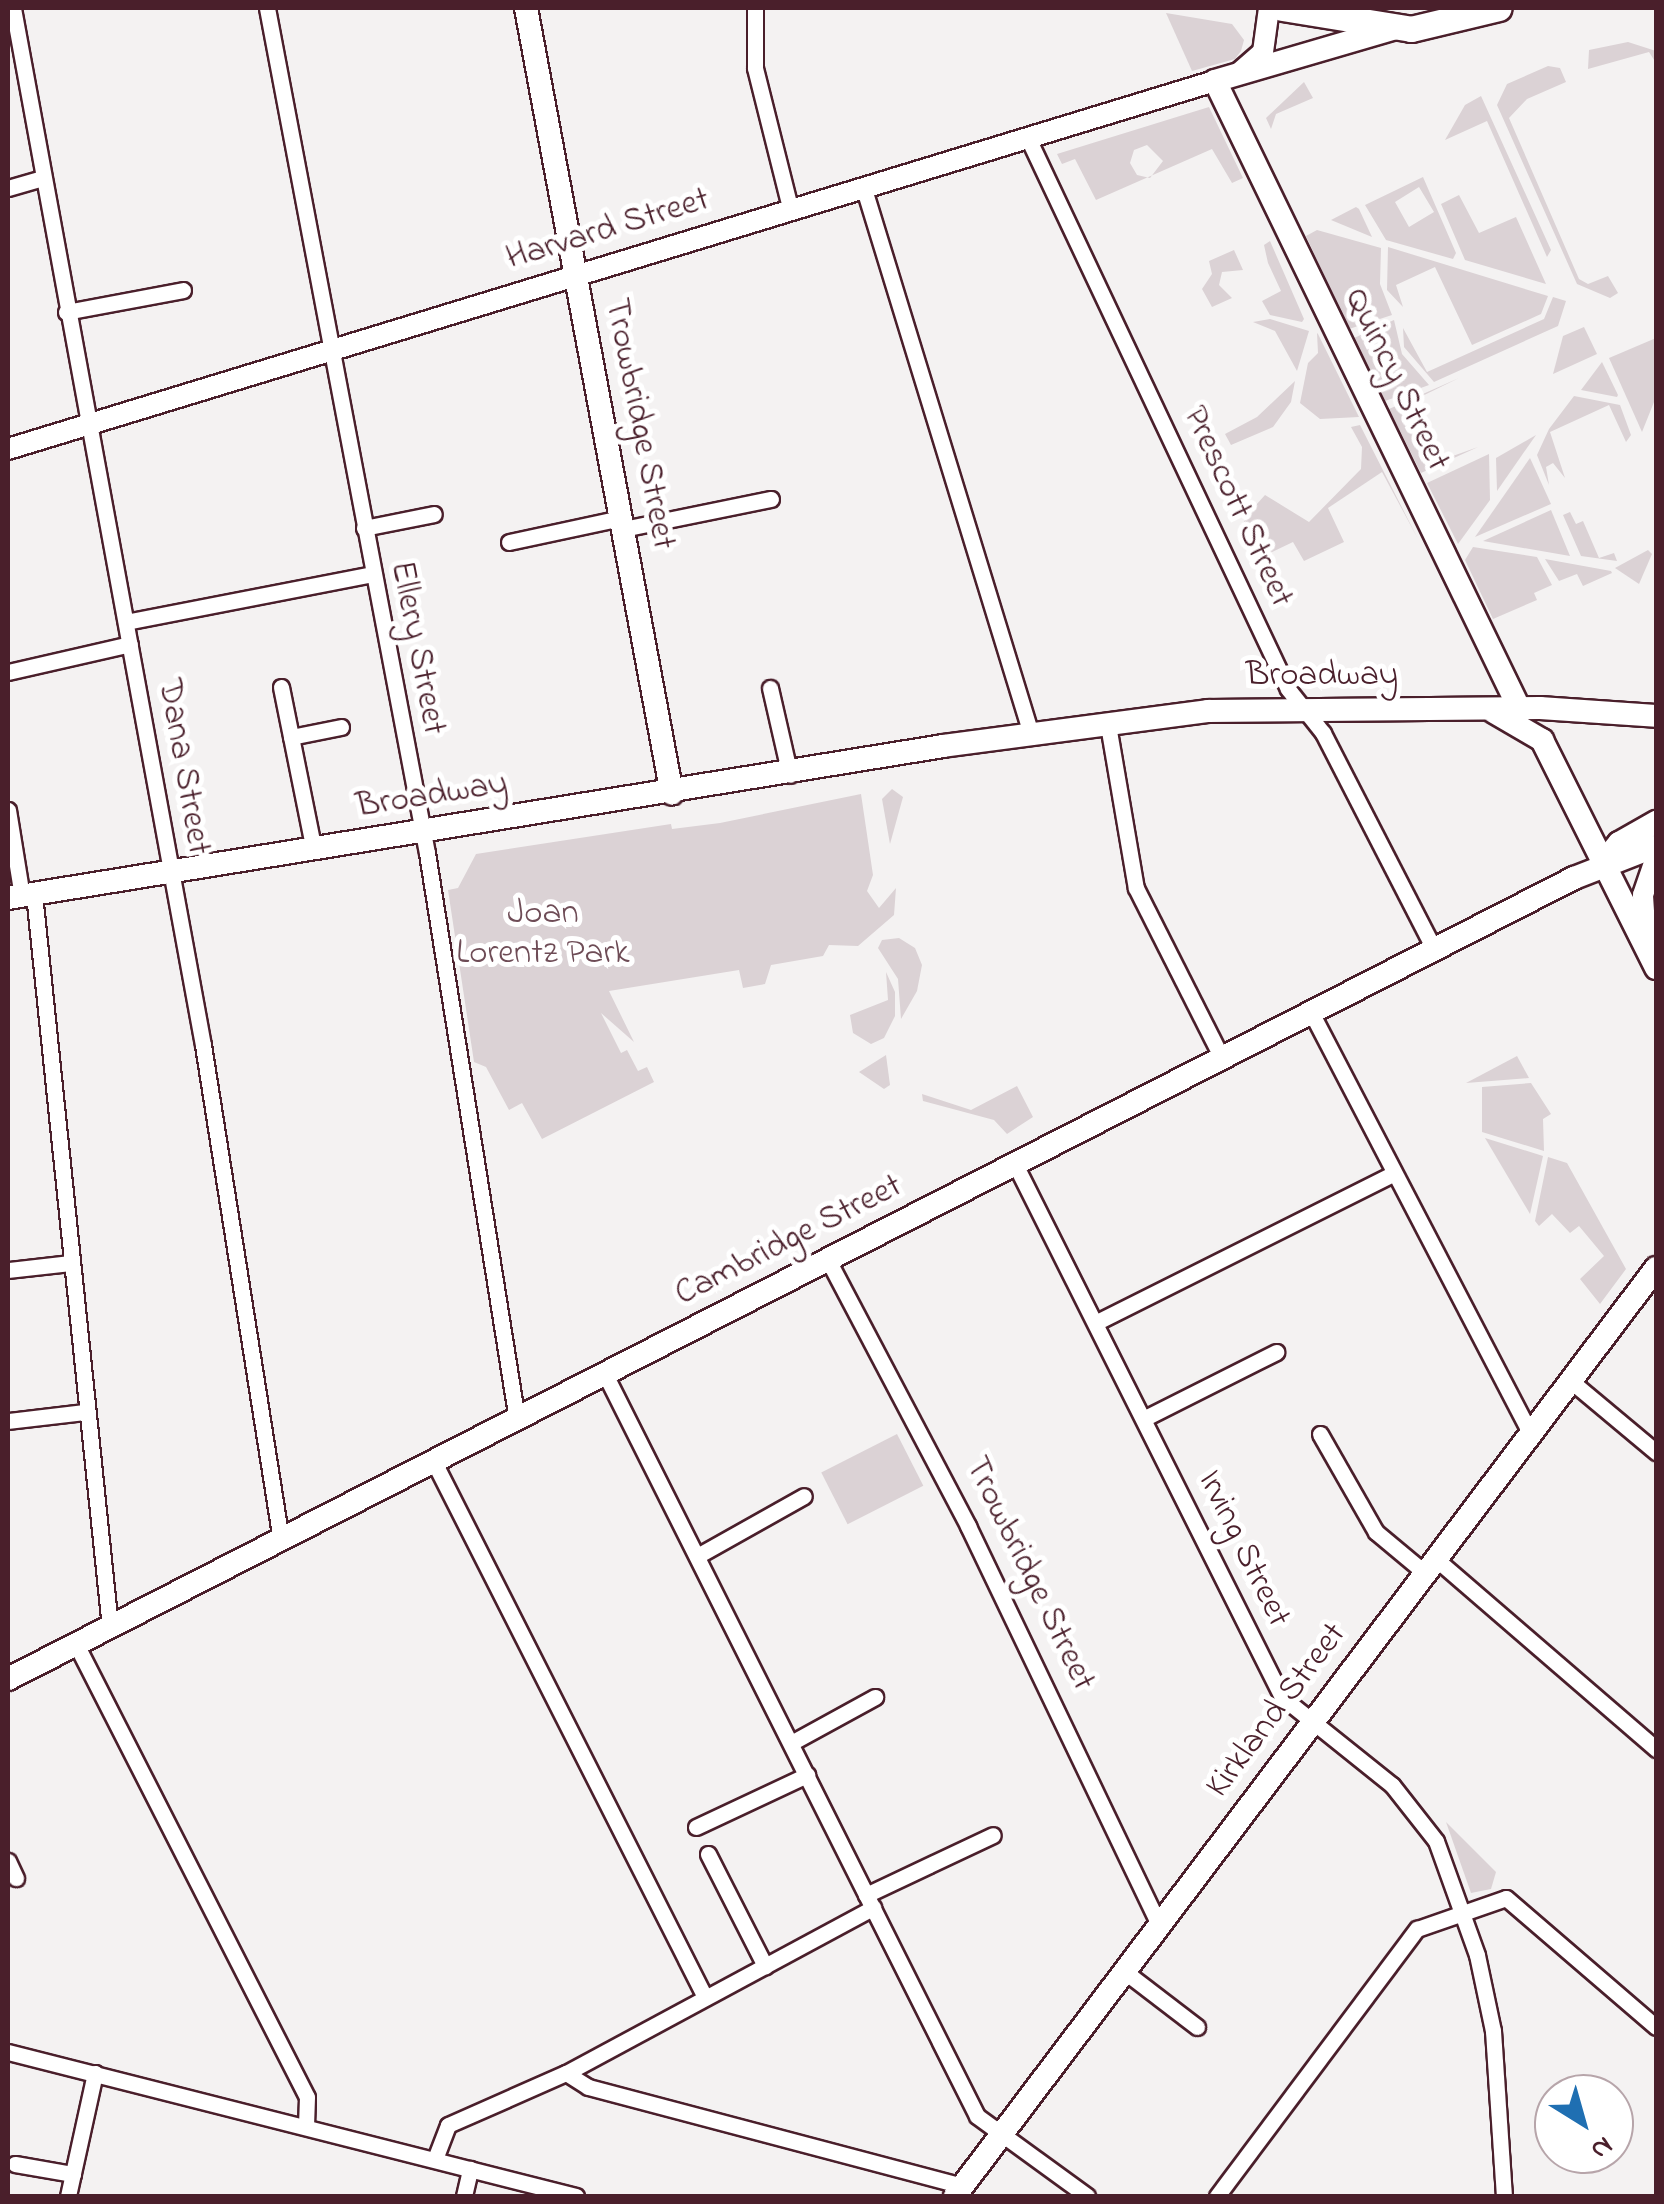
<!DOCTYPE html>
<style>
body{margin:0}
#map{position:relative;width:1664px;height:2204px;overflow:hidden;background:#f4f2f2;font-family:"Indie Flower",sans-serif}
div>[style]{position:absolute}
.green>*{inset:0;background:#dbd2d5;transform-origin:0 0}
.roads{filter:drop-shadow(2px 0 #4a1f2b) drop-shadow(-2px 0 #4a1f2b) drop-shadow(0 2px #4a1f2b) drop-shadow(0 -2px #4a1f2b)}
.minor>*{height:15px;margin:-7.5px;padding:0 7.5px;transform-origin:7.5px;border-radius:7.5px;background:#fff}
.tertiary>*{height:20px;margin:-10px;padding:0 10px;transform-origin:10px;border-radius:10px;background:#fff}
.secondary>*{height:22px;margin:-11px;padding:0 11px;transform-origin:11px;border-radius:11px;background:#fff}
.primary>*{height:25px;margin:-12.5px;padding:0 12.5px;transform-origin:12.5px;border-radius:12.5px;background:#fff}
span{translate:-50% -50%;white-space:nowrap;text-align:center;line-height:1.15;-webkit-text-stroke:10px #fff;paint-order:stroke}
.street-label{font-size:35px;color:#4a1f2b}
.park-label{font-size:35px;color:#6e4c56}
.frame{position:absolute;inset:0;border:10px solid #4a1f2b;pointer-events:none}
.north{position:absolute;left:1534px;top:2074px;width:100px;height:100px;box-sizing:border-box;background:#fff;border:2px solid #b7a5aa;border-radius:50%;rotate:143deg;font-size:28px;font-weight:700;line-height:40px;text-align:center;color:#4a1f2b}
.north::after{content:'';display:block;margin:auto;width:35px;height:45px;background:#1f6fb2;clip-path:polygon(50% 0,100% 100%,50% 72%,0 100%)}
</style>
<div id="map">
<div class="green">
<div style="clip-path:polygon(1166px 13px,1232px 24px,1244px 40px,1241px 51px,1235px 59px,1192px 71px)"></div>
<div style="clip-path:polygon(1628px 42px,1656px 51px,1656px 63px,1649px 52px,1588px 69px,1589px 50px)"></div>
<div style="clip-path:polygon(1548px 66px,1560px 68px,1566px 82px,1527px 99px,1509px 118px,1579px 279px,1588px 284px,1608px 276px,1618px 293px,1610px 298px,1577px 284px,1497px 105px,1507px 84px)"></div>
<div style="clip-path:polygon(1304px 82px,1313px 98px,1276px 114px,1271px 129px,1266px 118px)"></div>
<div style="clip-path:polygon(1481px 96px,1551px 250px,1547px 257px,1487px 121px,1445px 140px,1465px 105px)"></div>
<div style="clip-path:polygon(evenodd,1209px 107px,1243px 178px,1232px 183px,1212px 149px,1096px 200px,1075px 159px,1062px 164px,1057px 154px,1209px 107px,1147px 145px,1163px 161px,1150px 178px,1137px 175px,1130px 163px,1134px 150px,1147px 145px)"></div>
<div style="clip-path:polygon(evenodd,1423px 177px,1456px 253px,1453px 259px,1386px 240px,1365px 205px,1423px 177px,1419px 187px,1434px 212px,1409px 227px,1395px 202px,1419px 187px)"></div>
<div style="clip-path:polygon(1459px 195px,1479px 233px,1516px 217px,1546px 284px,1465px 260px,1441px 204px)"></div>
<div style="clip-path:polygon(1356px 207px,1359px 209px,1372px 237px,1331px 220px)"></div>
<div style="clip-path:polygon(1317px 230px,1381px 248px,1380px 284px,1392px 315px,1349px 329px,1306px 236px)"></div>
<div style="clip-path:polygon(1270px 241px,1304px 319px,1302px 322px,1270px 315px,1262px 301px,1281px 291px,1268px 263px,1264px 245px)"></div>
<div style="clip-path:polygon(1388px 247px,1548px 296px,1541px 314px,1472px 345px,1435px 267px,1396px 285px,1403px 307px,1387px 290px)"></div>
<div style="clip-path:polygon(1234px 250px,1243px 270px,1222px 272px,1219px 285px,1232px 298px,1212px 307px,1202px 289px,1212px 274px,1209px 261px)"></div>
<div style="clip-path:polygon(1553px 297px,1566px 301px,1558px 326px,1434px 382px,1404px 347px,1403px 328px,1427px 372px,1544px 319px)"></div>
<div style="clip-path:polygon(1270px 319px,1309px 331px,1297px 371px,1275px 331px,1253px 322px)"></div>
<div style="clip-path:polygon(1394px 320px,1402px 354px,1429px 385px,1385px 401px,1354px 338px)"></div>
<div style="clip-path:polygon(1584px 327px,1597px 354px,1553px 374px,1563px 336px)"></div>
<div style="clip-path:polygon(1317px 333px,1318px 334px,1359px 417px,1320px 419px,1300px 403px,1308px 363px,1318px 353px)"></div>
<div style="clip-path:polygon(1656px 338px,1656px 397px,1642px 432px,1609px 358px)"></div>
<div style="clip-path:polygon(1602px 362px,1618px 395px,1617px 397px,1581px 390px)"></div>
<div style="clip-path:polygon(1459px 378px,1410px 402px,1436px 462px,1478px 447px,1421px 473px,1389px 409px)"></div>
<div style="clip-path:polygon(1295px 381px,1291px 402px,1273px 427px,1231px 445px,1225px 434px,1257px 417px)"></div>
<div style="clip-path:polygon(1574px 396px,1620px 405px,1631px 435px,1626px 442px,1609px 405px,1550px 432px,1565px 478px,1553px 463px,1546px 467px,1549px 485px,1537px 455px,1549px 429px)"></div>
<div style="clip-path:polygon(1360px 425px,1418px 539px,1382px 472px,1328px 508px,1344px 542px,1304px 561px,1293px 542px,1264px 556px,1270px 564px,1263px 568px,1241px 529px,1247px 515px,1265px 495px,1309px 522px,1361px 469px,1362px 447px,1351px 427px)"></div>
<div style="clip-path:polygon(1536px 435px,1497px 491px,1496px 458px)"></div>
<div style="clip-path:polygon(1489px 454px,1490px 500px,1458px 544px,1427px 483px)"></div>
<div style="clip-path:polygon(1530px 458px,1551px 504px,1475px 537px)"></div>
<div style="clip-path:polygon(1551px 510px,1570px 556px,1483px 541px)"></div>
<div style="clip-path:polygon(1570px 512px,1576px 524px,1583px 521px,1599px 558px,1614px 553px,1617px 561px,1581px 556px,1563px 515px)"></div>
<div style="clip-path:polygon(1473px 547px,1537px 557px,1552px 585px,1534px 593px,1537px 600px,1493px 619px,1465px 560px)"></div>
<div style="clip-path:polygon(1648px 550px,1652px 554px,1639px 584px,1615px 568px)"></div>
<div style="clip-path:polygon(1545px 559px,1611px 571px,1612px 573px,1583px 586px,1577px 574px,1559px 581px)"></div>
<div style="clip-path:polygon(892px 789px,903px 797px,890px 844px,882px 799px)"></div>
<div style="clip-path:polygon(861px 794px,873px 875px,867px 891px,879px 908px,896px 888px,894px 915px,858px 946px,829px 945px,823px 956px,771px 965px,765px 984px,743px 988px,739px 970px,609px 991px,634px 1042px,601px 1013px,621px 1053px,627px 1050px,638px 1071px,647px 1067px,654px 1082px,542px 1139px,522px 1103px,509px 1110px,486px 1067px,474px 1062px,448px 890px,458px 888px,476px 854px,671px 824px,672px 829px,720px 823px)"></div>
<div style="clip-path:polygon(899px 938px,915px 948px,922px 965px,917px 991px,901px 1019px,898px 979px,878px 948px,882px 940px)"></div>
<div style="clip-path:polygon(886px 972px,895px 992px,895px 1016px,884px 1038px,871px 1044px,853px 1033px,850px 1015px,888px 1000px)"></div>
<div style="clip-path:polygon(886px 1055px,890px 1085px,884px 1089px,859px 1072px)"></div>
<div style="clip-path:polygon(1517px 1056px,1529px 1078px,1466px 1083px)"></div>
<div style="clip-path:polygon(1531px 1083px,1551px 1114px,1543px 1119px,1544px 1151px,1482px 1132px,1482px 1087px)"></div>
<div style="clip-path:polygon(1017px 1086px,1033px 1117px,1007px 1134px,994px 1120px,923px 1101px,922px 1094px,971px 1110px)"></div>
<div style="clip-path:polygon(1485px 1138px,1543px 1156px,1530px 1214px)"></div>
<div style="clip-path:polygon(1548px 1157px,1567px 1163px,1626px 1269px,1600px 1304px,1580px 1279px,1604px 1256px,1579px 1226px,1570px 1233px,1552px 1214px,1539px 1226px,1535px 1221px)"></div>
<div style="left:897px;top:1434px;width:58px;height:85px;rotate:63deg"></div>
<div style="clip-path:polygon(1446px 1822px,1496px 1872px,1491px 1889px,1471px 1893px)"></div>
</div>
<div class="roads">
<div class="minor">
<div style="left:13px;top:8px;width:1054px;rotate:79.62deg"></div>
<div style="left:203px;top:1045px;width:501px;rotate:81.05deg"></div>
<div style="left:267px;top:8px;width:860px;rotate:79.28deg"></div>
<div style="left:427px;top:853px;width:574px;rotate:80.98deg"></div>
<div style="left:755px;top:8px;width:60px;rotate:90deg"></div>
<div style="left:755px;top:68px;width:147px;rotate:75.9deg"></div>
<div style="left:1027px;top:136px;width:611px;rotate:64.73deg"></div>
<div style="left:1288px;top:689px;width:56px;rotate:51.5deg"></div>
<div style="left:1323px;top:733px;width:243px;rotate:62.8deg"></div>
<div style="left:8px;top:188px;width:36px;rotate:-16deg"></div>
<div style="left:864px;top:189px;width:573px;rotate:72.96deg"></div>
<div style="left:66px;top:312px;width:119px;rotate:-10.6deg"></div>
<div style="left:364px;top:528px;width:71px;rotate:-11.3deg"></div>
<div style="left:623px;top:529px;width:151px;rotate:-11.5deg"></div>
<div style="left:509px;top:542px;width:115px;rotate:-12.1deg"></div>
<div style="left:126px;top:622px;width:251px;rotate:-11deg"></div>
<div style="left:8px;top:672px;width:125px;rotate:-12.9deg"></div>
<div style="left:281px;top:687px;width:166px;rotate:78.6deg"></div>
<div style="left:770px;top:688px;width:89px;rotate:77.1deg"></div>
<div style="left:1108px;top:725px;width:165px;rotate:80.3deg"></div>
<div style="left:1136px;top:888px;width:191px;rotate:63.2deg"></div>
<div style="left:291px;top:737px;width:51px;rotate:-11.3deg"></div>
<div style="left:8px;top:810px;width:87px;rotate:80.8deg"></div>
<div style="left:34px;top:894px;width:737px;rotate:84.08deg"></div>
<div style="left:1311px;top:1012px;width:476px;rotate:62.5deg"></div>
<div style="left:1015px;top:1164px;width:596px;rotate:63.39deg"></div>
<div style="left:1282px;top:1697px;width:141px;rotate:38.7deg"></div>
<div style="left:1392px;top:1785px;width:71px;rotate:51.8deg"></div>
<div style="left:1436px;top:1841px;width:121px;rotate:70.2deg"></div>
<div style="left:1477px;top:1955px;width:78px;rotate:78.1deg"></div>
<div style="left:1493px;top:2031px;width:165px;rotate:86.2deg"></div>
<div style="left:828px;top:1260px;width:301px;rotate:62.2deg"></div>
<div style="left:968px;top:1526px;width:441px;rotate:64.4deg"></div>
<div style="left:8px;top:1270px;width:62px;rotate:-6.4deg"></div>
<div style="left:1099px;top:1321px;width:330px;rotate:-26.6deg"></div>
<div style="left:605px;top:1374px;width:830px;rotate:63.37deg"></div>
<div style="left:977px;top:2116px;width:136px;rotate:36deg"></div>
<div style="left:1571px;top:1381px;width:111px;rotate:39.9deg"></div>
<div style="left:1145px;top:1418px;width:147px;rotate:-26.7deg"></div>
<div style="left:8px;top:1421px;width:78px;rotate:-6.7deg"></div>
<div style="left:1320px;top:1434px;width:113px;rotate:60.3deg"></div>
<div style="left:1376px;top:1532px;width:64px;rotate:39.9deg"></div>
<div style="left:434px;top:1462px;width:600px;rotate:63.14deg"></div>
<div style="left:699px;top:1555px;width:120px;rotate:-29.3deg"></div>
<div style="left:1436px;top:1559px;width:291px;rotate:40.8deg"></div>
<div style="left:76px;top:1644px;width:508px;rotate:62.98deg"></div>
<div style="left:307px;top:2097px;width:30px;rotate:92deg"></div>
<div style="left:791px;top:1743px;width:96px;rotate:-28.7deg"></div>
<div style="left:696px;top:1827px;width:123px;rotate:-25.1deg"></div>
<div style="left:708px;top:1854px;width:126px;rotate:63deg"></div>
<div style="left:8px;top:1861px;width:19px;rotate:65deg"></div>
<div style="left:866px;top:1895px;width:140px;rotate:-25.3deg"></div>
<div style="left:1124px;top:1971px;width:92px;rotate:37.5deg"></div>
<div style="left:8px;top:2052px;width:586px;rotate:14.23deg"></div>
<div style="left:566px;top:2073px;width:26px;rotate:32deg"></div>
<div style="left:588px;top:2087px;width:388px;rotate:14.8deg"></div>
<div style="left:435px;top:2159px;width:36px;rotate:-69deg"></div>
<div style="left:448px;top:2125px;width:129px;rotate:-23.8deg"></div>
<div style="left:566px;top:2073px;width:349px;rotate:-28.3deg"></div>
<div style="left:15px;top:2164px;width:59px;rotate:9.8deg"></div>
<div style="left:68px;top:2196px;width:126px;rotate:-77.6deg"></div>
<div style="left:464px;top:2196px;width:28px;rotate:-77deg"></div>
<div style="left:1217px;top:2196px;width:334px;rotate:-53.2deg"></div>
<div style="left:1417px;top:1929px;width:94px;rotate:-19.2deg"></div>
<div style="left:1506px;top:1898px;width:198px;rotate:40.7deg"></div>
</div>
<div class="tertiary">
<div style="left:1240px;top:72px;width:30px;rotate:-41deg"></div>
<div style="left:1263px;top:52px;width:44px;rotate:-82.2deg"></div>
<div style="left:8px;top:449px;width:1262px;rotate:-16.96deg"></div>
<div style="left:1646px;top:943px;width:48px;rotate:-93.6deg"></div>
<div style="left:1643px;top:895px;width:40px;rotate:-71.1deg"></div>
</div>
<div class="secondary">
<div style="left:526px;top:8px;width:799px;rotate:79.48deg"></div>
<div style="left:1396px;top:28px;width:189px;rotate:163.7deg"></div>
<div style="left:1215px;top:81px;width:697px;rotate:64.13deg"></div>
<div style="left:1494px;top:712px;width:56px;rotate:30.3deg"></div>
<div style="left:1542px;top:740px;width:255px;rotate:63.4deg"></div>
<div style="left:1602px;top:864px;width:27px;rotate:-51deg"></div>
<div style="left:1619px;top:843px;width:43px;rotate:-29.6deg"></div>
<div style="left:8px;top:898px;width:947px;rotate:-9.23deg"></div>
<div style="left:943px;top:746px;width:267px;rotate:-7.5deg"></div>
<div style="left:1208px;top:711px;width:332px;rotate:-0.5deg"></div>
<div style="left:1540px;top:708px;width:116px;rotate:3.9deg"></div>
<div style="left:8px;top:1679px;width:1759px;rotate:-27.09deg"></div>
<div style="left:1574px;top:878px;width:88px;rotate:-21.3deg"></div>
<div style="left:955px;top:2196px;width:1163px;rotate:-52.93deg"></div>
</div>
<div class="primary">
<div style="left:1282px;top:8px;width:131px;rotate:9.2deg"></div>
<div style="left:1411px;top:29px;width:90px;rotate:-13.4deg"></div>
</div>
</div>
<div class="street-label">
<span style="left:608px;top:230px;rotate:-17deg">Harvard Street</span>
<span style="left:1396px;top:380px;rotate:64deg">Quincy Street</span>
<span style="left:639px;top:424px;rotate:79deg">Trowbridge Street</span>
<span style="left:1237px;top:507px;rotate:65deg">Prescott Street</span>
<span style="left:417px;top:648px;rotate:79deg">Ellery Street</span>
<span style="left:1322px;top:676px">Broadway</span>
<span style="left:183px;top:767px;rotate:80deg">Dana Street</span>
<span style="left:432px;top:796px;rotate:-9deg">Broadway</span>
<span style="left:789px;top:1241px;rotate:-27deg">Cambridge Street</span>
<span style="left:1243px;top:1549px;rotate:64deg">Irving Street</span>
<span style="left:1029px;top:1574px;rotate:64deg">Trowbridge Street</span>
<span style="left:1277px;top:1711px;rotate:-53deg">Kirkland Street</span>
</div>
<div class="park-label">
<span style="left:543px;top:934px">Joan<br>Lorentz Park</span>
</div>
<div class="frame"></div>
<div class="north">N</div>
</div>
